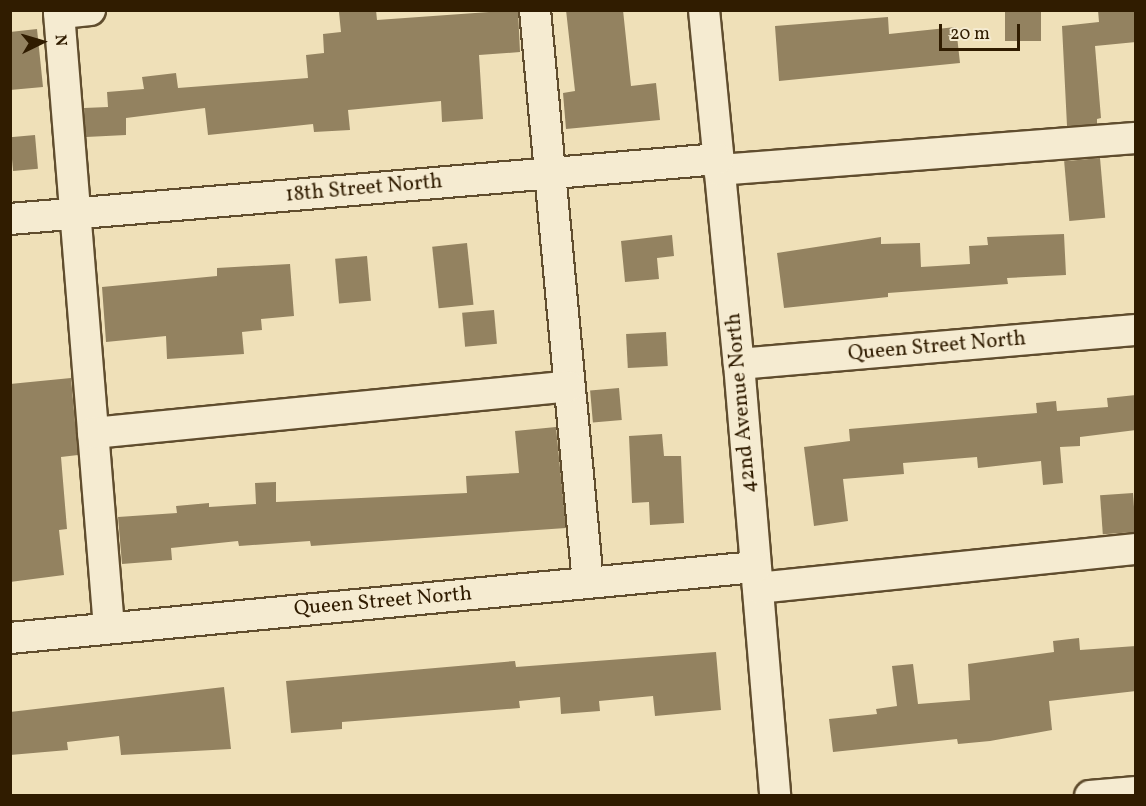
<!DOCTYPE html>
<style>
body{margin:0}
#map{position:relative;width:1146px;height:806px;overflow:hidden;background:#efe0b8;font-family:Vollkorn,serif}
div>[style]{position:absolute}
.building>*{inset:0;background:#938260;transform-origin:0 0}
.roads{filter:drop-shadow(2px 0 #604d2e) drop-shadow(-2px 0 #604d2e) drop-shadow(0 2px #604d2e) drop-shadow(0 -2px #604d2e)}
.minor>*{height:30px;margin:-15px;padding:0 15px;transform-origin:15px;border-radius:15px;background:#f5ebd1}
span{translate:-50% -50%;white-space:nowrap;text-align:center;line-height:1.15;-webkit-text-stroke:5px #f5ebd1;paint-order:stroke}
.street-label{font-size:21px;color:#301c00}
.frame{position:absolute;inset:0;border:12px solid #301c00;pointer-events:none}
.north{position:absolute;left:12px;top:12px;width:60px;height:60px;-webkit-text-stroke:4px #f5ebd1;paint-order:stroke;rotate:85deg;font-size:16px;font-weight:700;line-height:24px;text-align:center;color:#301c00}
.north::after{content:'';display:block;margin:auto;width:21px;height:27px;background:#301c00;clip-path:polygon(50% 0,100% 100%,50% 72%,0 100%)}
.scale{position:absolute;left:939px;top:24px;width:81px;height:27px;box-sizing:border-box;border:3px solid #301c00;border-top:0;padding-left:8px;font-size:18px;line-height:21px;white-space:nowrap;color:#301c00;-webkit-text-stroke:4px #f5ebd1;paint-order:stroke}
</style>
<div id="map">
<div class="building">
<div style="clip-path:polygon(376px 10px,377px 20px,518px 10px,520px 52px,479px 55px,483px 119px,442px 122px,441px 101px,348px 110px,350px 130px,314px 132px,313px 124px,208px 135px,205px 108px,126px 118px,126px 135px,86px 137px,84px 108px,108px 107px,107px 92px,144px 89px,142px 77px,176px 73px,178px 88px,308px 78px,306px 55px,324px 53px,323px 34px,341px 32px,339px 12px)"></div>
<div style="clip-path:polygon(566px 10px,623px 10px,631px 86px,656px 83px,660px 120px,566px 129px,563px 93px,575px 91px)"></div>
<div style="left:1005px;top:10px;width:36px;height:31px"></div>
<div style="clip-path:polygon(1098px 10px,1136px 10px,1136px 42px,1095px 46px,1101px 118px,1097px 119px,1097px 124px,1067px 126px,1062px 26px,1099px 22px)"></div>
<div style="clip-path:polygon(888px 17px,889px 34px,956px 27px,960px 63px,779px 81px,775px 26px)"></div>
<div style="clip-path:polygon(37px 29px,43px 87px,10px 90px,10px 32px)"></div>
<div style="left:35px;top:135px;width:34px;height:25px;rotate:85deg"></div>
<div style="left:1100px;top:158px;width:60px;height:36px;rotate:85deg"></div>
<div style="clip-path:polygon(1064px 234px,1066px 275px,1007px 278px,1008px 284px,888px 293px,888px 297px,784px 308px,777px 253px,881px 237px,881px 244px,920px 243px,921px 267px,970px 264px,969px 246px,988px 245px,987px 237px)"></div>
<div style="clip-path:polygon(672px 235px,674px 256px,657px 258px,659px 279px,625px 282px,621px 241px)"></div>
<div style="left:467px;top:243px;width:62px;height:35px;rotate:84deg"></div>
<div style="left:367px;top:256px;width:45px;height:32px;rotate:85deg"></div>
<div style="clip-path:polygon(290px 264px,294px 316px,261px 319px,262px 330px,242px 332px,244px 354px,167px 359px,166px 336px,106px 342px,102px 287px,217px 276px,217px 268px)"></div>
<div style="left:494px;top:310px;width:34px;height:32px;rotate:85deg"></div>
<div style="left:666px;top:332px;width:34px;height:40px;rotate:87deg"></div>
<div style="clip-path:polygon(71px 378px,78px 455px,61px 457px,67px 529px,59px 530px,64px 575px,10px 582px,10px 384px)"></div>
<div style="left:619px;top:388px;width:32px;height:29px;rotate:85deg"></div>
<div style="clip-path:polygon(1136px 395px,1136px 430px,1080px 437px,1080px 446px,1060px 447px,1063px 483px,1043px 485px,1041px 461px,978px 468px,977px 457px,903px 463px,904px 474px,843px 479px,848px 521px,814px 526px,804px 447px,850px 441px,849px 429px,1037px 413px,1036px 403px,1056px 401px,1057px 411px,1108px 407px,1107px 398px)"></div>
<div style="clip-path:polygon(556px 427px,566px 528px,311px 546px,310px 541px,239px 546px,238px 541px,171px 548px,172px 560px,122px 564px,118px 517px,177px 513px,176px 506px,209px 503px,209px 507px,256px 504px,255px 483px,276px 482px,276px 502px,467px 493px,466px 476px,519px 473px,515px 431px)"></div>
<div style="clip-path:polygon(662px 434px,664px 456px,681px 456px,684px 523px,650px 525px,649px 502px,632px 503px,629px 436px)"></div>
<div style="left:1133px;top:493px;width:39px;height:33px;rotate:86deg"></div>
<div style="clip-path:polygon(1079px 638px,1080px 650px,1136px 646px,1136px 691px,1049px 701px,1052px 730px,990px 741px,958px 744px,957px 739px,833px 752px,829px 719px,877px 714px,876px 709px,897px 706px,892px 666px,913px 664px,918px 704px,970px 700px,968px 664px,1054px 652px,1053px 641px)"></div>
<div style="clip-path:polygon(716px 652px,721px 710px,655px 716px,653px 696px,599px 701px,600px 711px,561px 714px,560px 697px,519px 701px,520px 708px,342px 722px,342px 729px,291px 733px,286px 681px,515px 661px,516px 667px)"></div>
<div style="clip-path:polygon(224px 687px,231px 749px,121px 755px,119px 736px,67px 742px,68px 750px,10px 755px,10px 712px)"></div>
</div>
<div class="roads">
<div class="minor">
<div style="left:90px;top:10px;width:31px;rotate:174deg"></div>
<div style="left:59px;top:13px;width:617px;rotate:85.35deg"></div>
<div style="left:535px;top:10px;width:575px;rotate:84.72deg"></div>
<div style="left:704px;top:10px;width:356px;rotate:84.4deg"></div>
<div style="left:739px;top:364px;width:433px;rotate:85.2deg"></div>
<div style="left:719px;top:170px;width:418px;rotate:-4.4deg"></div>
<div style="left:10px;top:219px;width:711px;rotate:-4.84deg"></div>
<div style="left:739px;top:364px;width:398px;rotate:-4.9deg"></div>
<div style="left:93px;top:433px;width:478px;rotate:-5.6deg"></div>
<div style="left:758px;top:588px;width:380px;rotate:-5.9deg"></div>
<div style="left:10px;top:638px;width:749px;rotate:-5.44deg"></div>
<div style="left:1090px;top:796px;width:46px;rotate:-5deg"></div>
</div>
</div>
<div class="street-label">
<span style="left:364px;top:189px;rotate:-5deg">18th Street North</span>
<span style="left:937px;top:347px;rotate:-5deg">Queen Street North</span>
<span style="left:742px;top:403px;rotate:-95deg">42nd Avenue North</span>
<span style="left:383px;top:602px;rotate:-5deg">Queen Street North</span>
</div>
<div class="frame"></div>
<div class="north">N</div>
<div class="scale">20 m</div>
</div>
